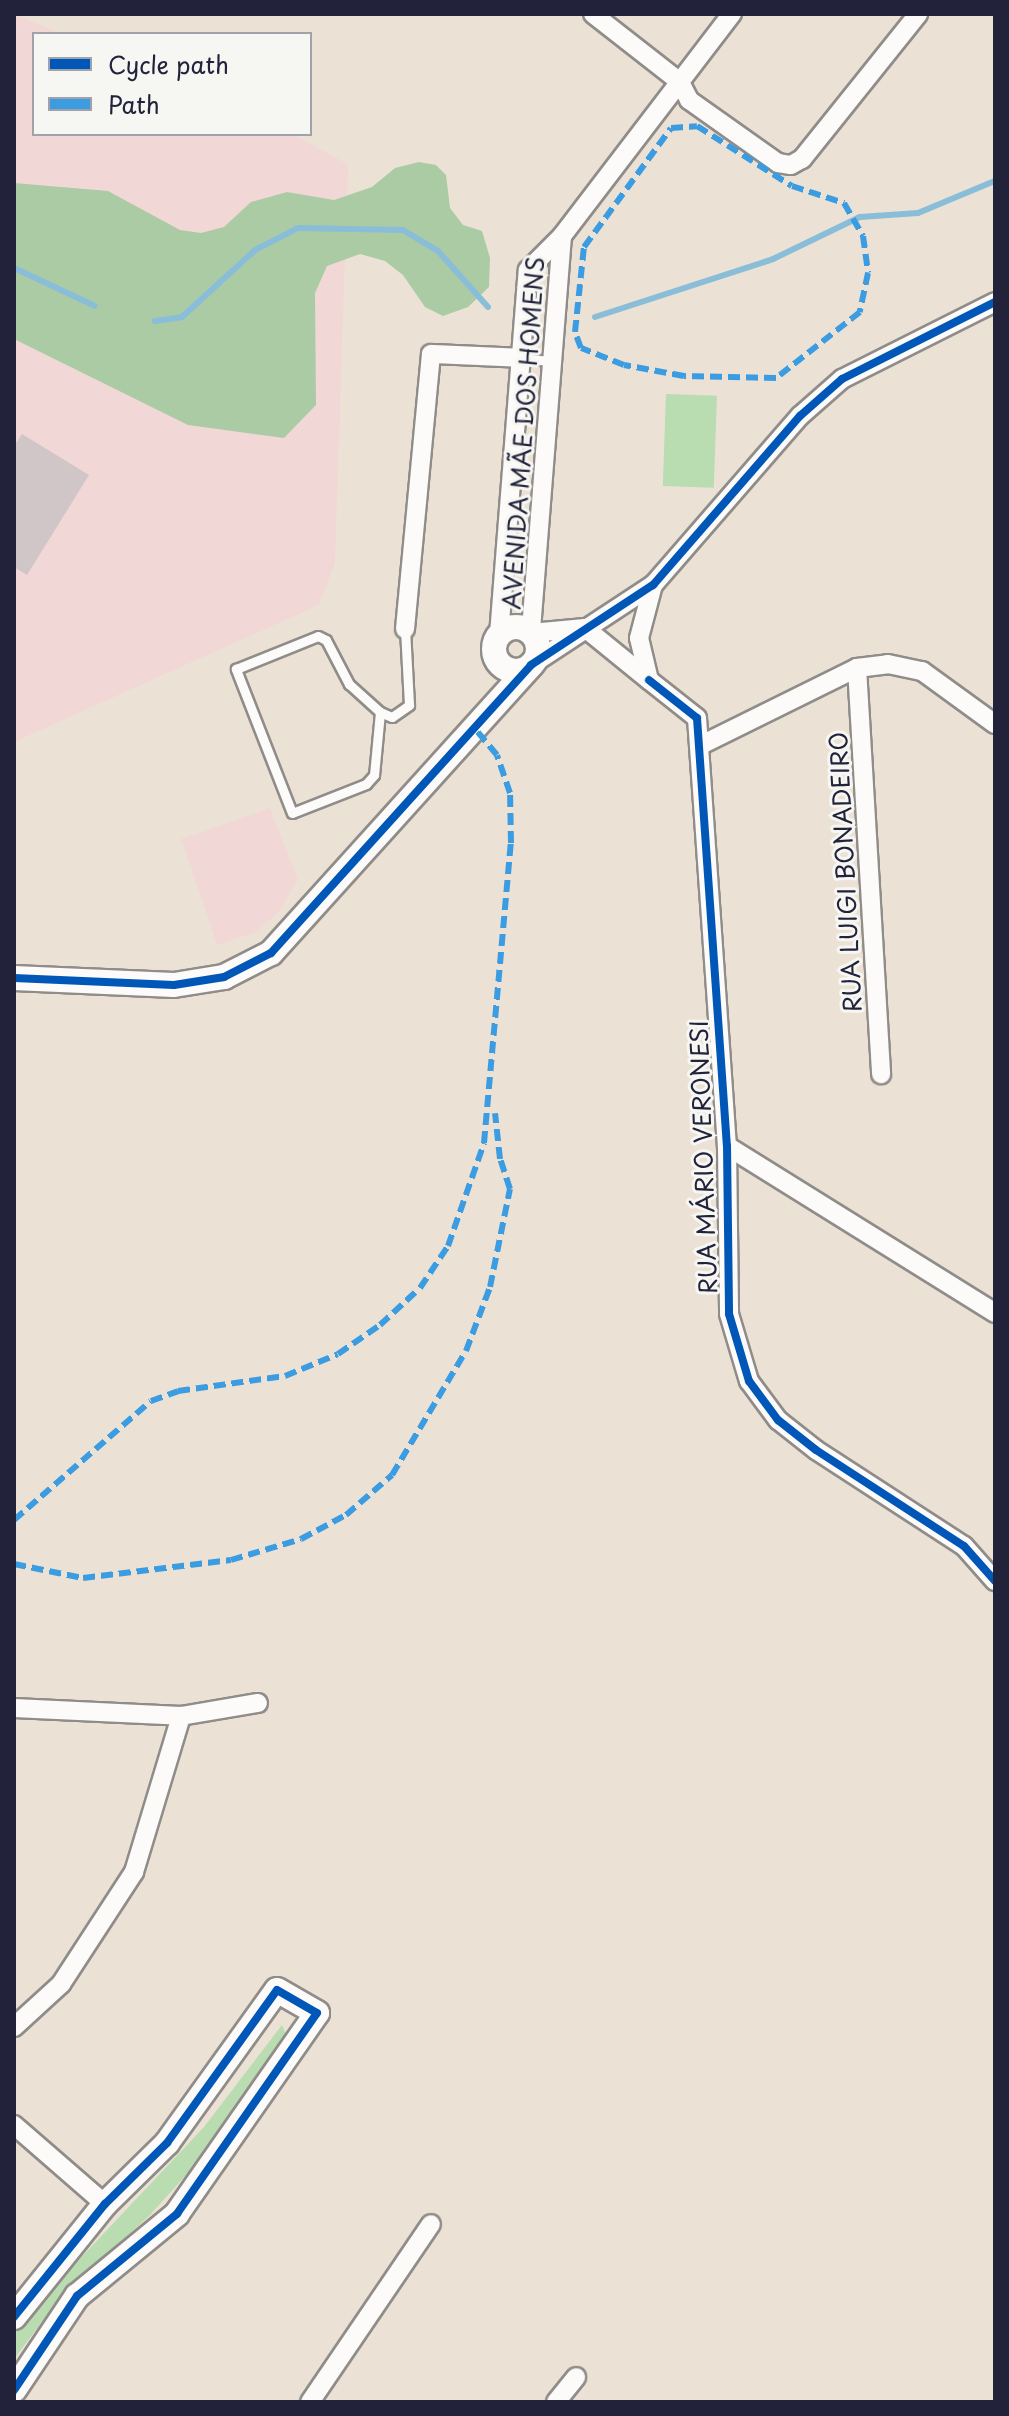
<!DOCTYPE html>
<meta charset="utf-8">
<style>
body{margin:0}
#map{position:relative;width:1009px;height:2416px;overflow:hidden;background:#ebe2d5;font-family:"Playpen Sans",sans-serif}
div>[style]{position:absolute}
.built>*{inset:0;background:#f1d8d7}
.green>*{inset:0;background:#b9dcb0;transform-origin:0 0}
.forest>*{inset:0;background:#aacba4}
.stream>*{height:6px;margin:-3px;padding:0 3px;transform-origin:3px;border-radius:3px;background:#8abed8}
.building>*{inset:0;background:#d0c5c7}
.roads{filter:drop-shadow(2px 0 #908c89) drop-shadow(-2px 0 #908c89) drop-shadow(0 2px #908c89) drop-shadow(0 -2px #908c89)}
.service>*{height:9px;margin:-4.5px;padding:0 4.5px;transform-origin:4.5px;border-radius:4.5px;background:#fcfbf9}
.minor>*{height:18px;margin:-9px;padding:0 9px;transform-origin:9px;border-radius:9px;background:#fcfbf9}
.tertiary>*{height:24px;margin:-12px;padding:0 12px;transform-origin:12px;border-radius:12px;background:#fcfbf9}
.tertiary>.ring{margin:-12px;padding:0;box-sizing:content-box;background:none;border:24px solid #fcfbf9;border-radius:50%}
.quiet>*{height:6px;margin-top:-3px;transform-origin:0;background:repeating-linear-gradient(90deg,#3c9ce2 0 12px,transparent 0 18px)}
.cycleway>*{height:8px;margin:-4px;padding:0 4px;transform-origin:4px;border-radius:4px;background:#0057b8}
span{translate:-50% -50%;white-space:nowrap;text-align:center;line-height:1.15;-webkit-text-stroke:6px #f6f6f2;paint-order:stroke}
.street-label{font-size:24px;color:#22223b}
.frame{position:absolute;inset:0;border:16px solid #22223b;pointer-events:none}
.legend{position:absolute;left:32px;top:32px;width:280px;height:104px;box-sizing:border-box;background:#f6f6f2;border:2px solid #a1a1a9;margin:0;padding:10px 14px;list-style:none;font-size:24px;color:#22223b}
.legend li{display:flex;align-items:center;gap:16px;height:40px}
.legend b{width:40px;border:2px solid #a1a1a9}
</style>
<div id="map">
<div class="built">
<div style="clip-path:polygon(14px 14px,62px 34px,34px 34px,34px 134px,292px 134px,348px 164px,335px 563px,319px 605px,14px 742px)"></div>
<div style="clip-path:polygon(270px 808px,298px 880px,278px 913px,256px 932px,217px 945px,181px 839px)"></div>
</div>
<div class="green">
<div style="left:666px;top:394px;width:51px;height:92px;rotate:2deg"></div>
<div style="clip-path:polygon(282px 2025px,287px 2037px,196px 2164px,150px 2215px,59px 2299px,14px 2359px,14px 2335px,27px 2315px,204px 2127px)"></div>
</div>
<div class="forest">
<div style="clip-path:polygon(419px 162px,436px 165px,446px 175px,450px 208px,463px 225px,482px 231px,490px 258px,489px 287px,468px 307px,443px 316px,425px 307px,403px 275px,385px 261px,360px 254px,327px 266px,315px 293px,316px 405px,284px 438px,188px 425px,14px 339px,14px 183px,108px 191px,180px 230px,201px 233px,224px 227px,251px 202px,287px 192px,334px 200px,372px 187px,395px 168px)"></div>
</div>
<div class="stream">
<div style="left:14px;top:268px;width:89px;rotate:25.1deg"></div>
<div style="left:595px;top:317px;width:187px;rotate:-18deg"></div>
<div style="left:773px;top:259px;width:97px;rotate:-25.8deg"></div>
<div style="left:860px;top:217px;width:58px;rotate:-3.9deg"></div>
<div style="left:918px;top:213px;width:83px;rotate:-22.6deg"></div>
<div style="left:155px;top:321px;width:27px;rotate:-8deg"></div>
<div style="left:182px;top:317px;width:99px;rotate:-42.5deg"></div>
<div style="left:255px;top:250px;width:48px;rotate:-27.1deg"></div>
<div style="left:298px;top:228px;width:105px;rotate:1.1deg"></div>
<div style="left:403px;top:230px;width:41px;rotate:31deg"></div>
<div style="left:438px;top:251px;width:75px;rotate:48.2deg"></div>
</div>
<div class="building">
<div style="clip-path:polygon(22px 434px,89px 475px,27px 575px,14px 567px,14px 446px)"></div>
</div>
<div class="roads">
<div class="service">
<div style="left:521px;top:358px;width:31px;rotate:6deg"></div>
<div style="left:318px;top:636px;width:9px;rotate:27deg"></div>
<div style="left:326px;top:640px;width:50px;rotate:62.4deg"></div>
<div style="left:349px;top:684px;width:42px;rotate:42.1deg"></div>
<div style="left:380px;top:712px;width:63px;rotate:95.4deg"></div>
<div style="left:374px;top:775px;width:12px;rotate:132deg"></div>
<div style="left:366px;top:784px;width:79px;rotate:158.6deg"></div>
<div style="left:292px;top:813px;width:155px;rotate:-111.3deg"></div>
<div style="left:236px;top:669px;width:88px;rotate:-21.9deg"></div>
<div style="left:380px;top:712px;width:13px;rotate:23deg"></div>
<div style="left:392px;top:717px;width:21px;rotate:-35deg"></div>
<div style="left:409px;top:705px;width:76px;rotate:-93deg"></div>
</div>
<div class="minor">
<div style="left:593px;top:14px;width:110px;rotate:38deg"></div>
<div style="left:680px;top:82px;width:20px;rotate:63deg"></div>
<div style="left:689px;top:100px;width:109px;rotate:35.3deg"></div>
<div style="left:778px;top:163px;width:13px;rotate:9deg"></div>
<div style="left:791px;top:165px;width:13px;rotate:-29deg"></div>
<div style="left:802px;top:159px;width:186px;rotate:-51.3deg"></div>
<div style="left:562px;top:236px;width:280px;rotate:-52.6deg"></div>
<div style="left:405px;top:629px;width:276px;rotate:-84.6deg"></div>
<div style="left:431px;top:354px;width:90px;rotate:2.5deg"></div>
<div style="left:499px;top:635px;width:366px;rotate:-85.5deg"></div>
<div style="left:528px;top:270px;width:48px;rotate:-45deg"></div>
<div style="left:562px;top:236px;width:398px;rotate:94.5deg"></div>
<div style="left:531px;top:633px;width:54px;rotate:-5.3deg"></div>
<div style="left:585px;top:628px;width:82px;rotate:39.1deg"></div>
<div style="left:649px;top:680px;width:43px;rotate:-103.4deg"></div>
<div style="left:639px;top:638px;width:55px;rotate:-75.2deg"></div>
<div style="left:531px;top:665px;width:146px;rotate:-33.3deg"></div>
<div style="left:653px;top:585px;width:224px;rotate:-49deg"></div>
<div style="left:800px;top:416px;width:56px;rotate:-41.4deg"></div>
<div style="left:842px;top:379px;width:171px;rotate:-26.7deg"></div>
<div style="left:857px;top:668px;width:407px;rotate:86.6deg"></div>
<div style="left:649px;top:680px;width:61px;rotate:38.4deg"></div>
<div style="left:697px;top:718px;width:429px;rotate:86deg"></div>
<div style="left:727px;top:1146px;width:168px;rotate:89.3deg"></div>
<div style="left:729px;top:1314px;width:70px;rotate:73.4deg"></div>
<div style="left:749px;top:1381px;width:49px;rotate:53.4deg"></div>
<div style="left:778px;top:1420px;width:48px;rotate:38.3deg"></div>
<div style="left:816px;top:1450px;width:176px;rotate:33deg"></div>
<div style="left:964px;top:1546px;width:47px;rotate:48.5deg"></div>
<div style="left:699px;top:746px;width:176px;rotate:-26.3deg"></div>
<div style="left:857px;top:668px;width:31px;rotate:-7deg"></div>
<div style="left:888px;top:664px;width:35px;rotate:12deg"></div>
<div style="left:922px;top:671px;width:90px;rotate:36deg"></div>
<div style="left:727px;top:1146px;width:316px;rotate:31.9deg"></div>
<div style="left:14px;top:1708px;width:167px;rotate:2.7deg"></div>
<div style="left:181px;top:1716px;width:78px;rotate:-9.6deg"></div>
<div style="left:14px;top:2027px;width:64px;rotate:-42.5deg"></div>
<div style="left:61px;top:1984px;width:134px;rotate:-56.9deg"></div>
<div style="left:134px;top:1872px;width:163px;rotate:-73.2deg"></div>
<div style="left:14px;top:2125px;width:121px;rotate:41deg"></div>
<div style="left:310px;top:2402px;width:215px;rotate:-55.8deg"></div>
<div style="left:556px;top:2402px;width:32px;rotate:-51deg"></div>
</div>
<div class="tertiary">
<div class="ring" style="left:494px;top:627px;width:20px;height:20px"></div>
<div style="left:14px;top:978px;width:160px;rotate:2.5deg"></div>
<div style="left:174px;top:985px;width:51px;rotate:-9.1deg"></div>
<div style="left:224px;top:977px;width:53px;rotate:-27.1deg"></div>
<div style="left:271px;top:953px;width:388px;rotate:-47.9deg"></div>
<div style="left:14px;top:2317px;width:145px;rotate:-51.2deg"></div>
<div style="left:105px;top:2204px;width:87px;rotate:-44.5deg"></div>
<div style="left:167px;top:2143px;width:188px;rotate:-54.3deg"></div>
<div style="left:277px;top:1990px;width:46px;rotate:29.9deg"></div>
<div style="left:317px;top:2013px;width:245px;rotate:124.9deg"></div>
<div style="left:177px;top:2214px;width:129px;rotate:140.6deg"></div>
<div style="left:77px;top:2296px;width:113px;rotate:123.8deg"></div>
</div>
</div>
<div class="quiet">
<div style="left:697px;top:126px;width:112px;rotate:32.3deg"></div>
<div style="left:792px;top:186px;width:55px;rotate:18.1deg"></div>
<div style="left:844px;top:203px;width:38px;rotate:60deg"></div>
<div style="left:863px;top:236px;width:37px;rotate:82deg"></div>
<div style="left:868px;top:273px;width:40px;rotate:102deg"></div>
<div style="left:860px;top:312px;width:107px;rotate:141.8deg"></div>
<div style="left:776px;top:378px;width:92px;rotate:-178.8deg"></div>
<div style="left:684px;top:376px;width:61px;rotate:-169.6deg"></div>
<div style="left:624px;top:365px;width:46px;rotate:-158.4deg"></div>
<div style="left:581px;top:348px;width:17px;rotate:-111deg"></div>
<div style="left:575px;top:332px;width:85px;rotate:-84deg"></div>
<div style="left:584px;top:247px;width:147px;rotate:-53.8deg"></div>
<div style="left:671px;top:128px;width:26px;rotate:-4deg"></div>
<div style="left:14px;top:1520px;width:181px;rotate:-41deg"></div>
<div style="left:151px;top:1401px;width:29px;rotate:-20deg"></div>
<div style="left:178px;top:1391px;width:108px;rotate:-8deg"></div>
<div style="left:285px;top:1376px;width:57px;rotate:-22.5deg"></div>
<div style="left:338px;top:1354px;width:51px;rotate:-34.6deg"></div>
<div style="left:380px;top:1325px;width:54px;rotate:-42.8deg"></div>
<div style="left:420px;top:1288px;width:50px;rotate:-56.3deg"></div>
<div style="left:448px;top:1246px;width:109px;rotate:-70.7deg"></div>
<div style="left:484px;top:1143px;width:301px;rotate:-84.9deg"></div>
<div style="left:511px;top:843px;width:50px;rotate:-91.1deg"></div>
<div style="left:510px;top:793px;width:40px;rotate:-108.9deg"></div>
<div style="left:497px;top:755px;width:35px;rotate:-130deg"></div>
<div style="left:14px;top:1564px;width:70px;rotate:11.5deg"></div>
<div style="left:83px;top:1578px;width:149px;rotate:-6.9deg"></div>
<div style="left:231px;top:1560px;width:73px;rotate:-16.7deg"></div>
<div style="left:301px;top:1539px;width:51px;rotate:-28.1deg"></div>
<div style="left:346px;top:1515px;width:61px;rotate:-41deg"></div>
<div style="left:392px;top:1475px;width:144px;rotate:-59.2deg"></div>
<div style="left:466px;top:1351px;width:68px;rotate:-69.4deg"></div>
<div style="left:490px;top:1287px;width:100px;rotate:-78.5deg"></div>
<div style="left:510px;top:1189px;width:32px;rotate:-108deg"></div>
<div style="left:500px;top:1159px;width:46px;rotate:-96.2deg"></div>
</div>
<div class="cycleway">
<div style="left:649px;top:680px;width:61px;rotate:38.4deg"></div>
<div style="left:697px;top:718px;width:429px;rotate:86deg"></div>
<div style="left:727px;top:1146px;width:168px;rotate:89.3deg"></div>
<div style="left:729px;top:1314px;width:70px;rotate:73.4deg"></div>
<div style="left:749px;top:1381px;width:49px;rotate:53.4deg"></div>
<div style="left:778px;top:1420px;width:48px;rotate:38.3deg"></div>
<div style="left:816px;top:1450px;width:176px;rotate:33deg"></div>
<div style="left:964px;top:1546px;width:47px;rotate:48.5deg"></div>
<div style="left:14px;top:978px;width:160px;rotate:2.5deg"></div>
<div style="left:174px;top:985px;width:51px;rotate:-9.1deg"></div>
<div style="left:224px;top:977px;width:53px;rotate:-27.1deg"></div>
<div style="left:271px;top:953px;width:388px;rotate:-47.9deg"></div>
<div style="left:531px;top:665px;width:146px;rotate:-33.3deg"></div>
<div style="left:653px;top:585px;width:224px;rotate:-49deg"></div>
<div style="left:800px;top:416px;width:56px;rotate:-41.4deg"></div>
<div style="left:842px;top:379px;width:171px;rotate:-26.7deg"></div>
<div style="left:14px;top:2317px;width:145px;rotate:-51.2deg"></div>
<div style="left:105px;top:2204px;width:87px;rotate:-44.5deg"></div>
<div style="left:167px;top:2143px;width:188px;rotate:-54.3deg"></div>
<div style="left:277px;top:1990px;width:46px;rotate:29.9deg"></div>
<div style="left:317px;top:2013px;width:245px;rotate:124.9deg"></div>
<div style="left:177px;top:2214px;width:129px;rotate:140.6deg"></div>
<div style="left:77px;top:2296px;width:113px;rotate:123.8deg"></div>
</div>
<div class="street-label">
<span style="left:523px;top:433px;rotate:-86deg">AVENIDA MÃE DOS HOMENS</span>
<span style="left:845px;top:872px;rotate:-93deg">RUA LUIGI BONADEIRO</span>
<span style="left:703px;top:1157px;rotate:-92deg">RUA MÁRIO VERONESI</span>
</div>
<div class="frame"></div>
<ul class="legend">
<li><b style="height:10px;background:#0057b8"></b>Cycle path</li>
<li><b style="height:10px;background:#3c9ce2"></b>Path</li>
</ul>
</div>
